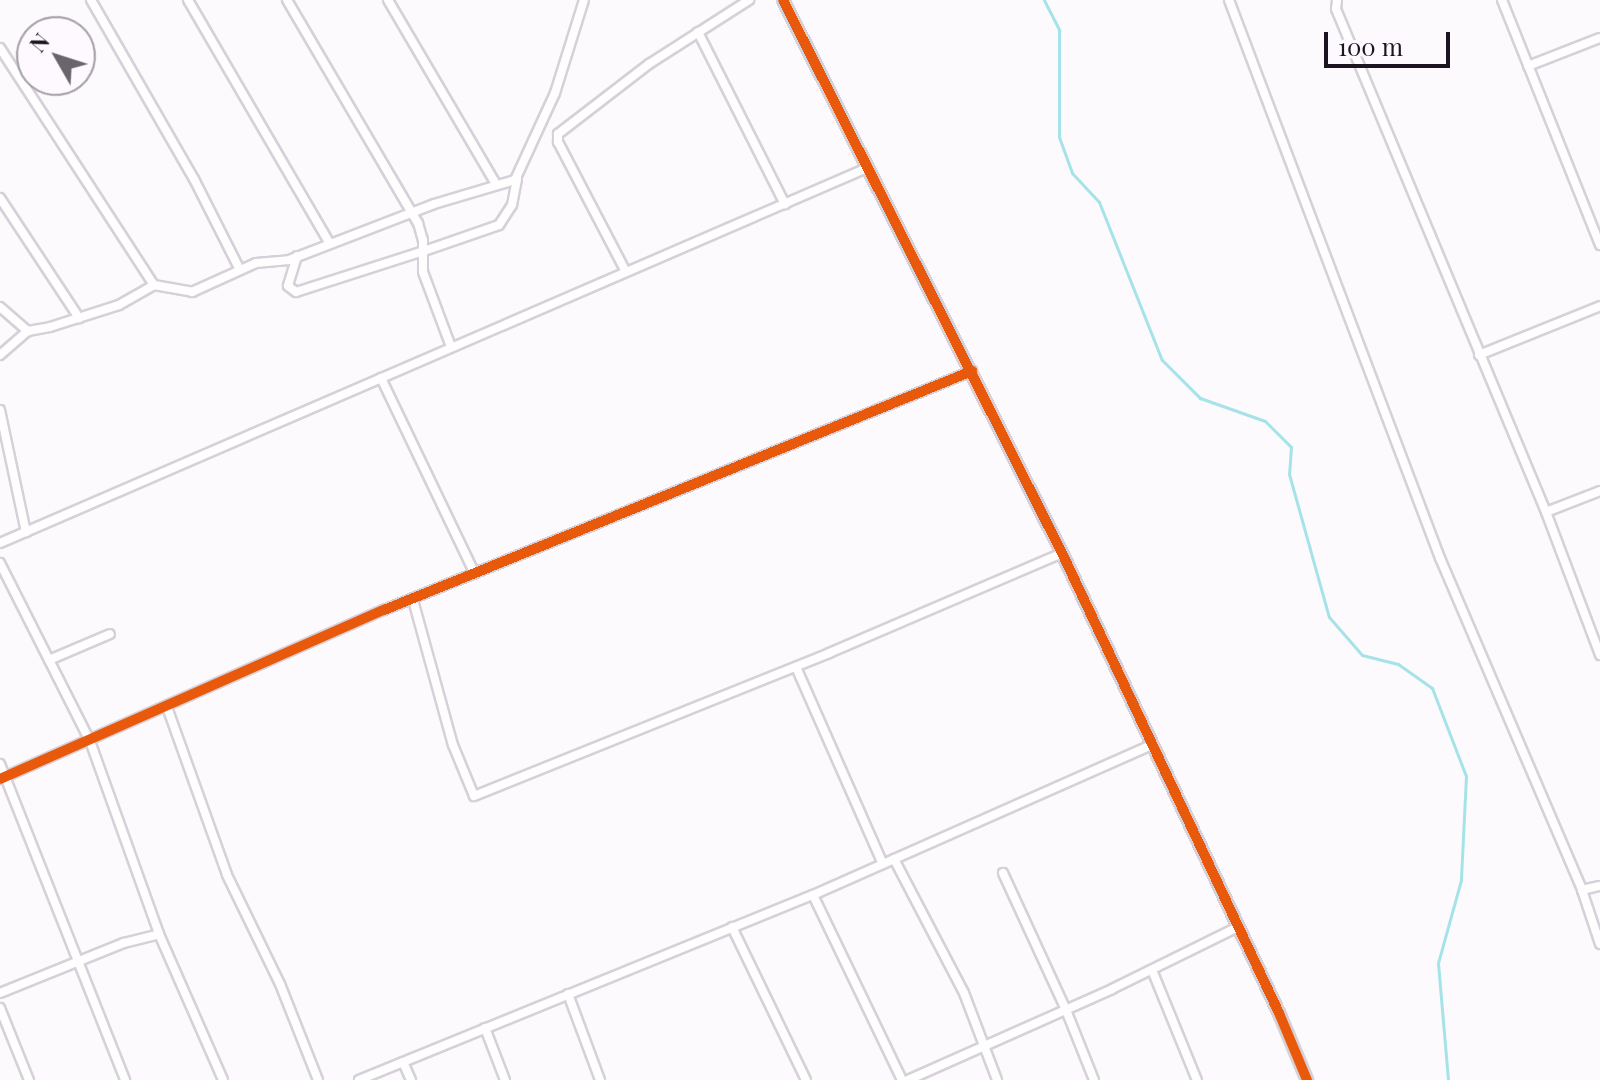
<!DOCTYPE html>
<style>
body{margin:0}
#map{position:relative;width:1600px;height:1080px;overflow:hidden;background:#fcfafd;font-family:"Playfair Display",serif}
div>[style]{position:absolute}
.stream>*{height:3px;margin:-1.5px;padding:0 1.5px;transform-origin:1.5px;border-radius:1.5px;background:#a5e3e9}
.roads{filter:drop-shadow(2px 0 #d6d1d8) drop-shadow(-2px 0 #d6d1d8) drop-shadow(0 2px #d6d1d8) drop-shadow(0 -2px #d6d1d8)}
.minor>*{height:8px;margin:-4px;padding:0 4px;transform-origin:4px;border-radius:4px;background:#fffeff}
.tertiary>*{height:10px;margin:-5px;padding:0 5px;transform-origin:5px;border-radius:5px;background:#fffeff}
.cycleway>*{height:10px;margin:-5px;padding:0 5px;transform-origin:5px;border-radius:5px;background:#e8590c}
span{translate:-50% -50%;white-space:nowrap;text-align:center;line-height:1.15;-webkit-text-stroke:6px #fdf9fe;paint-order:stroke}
.north{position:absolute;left:16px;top:16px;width:80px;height:80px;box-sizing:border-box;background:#fdf9fe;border:2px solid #a39ea5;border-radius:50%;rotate:309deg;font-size:22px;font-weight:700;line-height:32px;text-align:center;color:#1c151f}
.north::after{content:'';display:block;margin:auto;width:28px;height:36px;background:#6a656d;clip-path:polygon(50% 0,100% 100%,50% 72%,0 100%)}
.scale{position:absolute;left:1324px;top:32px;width:126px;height:36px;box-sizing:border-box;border:4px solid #1c151f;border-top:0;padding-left:10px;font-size:24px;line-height:28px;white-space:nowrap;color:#1c151f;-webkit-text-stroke:6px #fdf9fe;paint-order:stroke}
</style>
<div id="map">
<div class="stream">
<div style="left:1044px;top:0;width:34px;rotate:63deg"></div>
<div style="left:1059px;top:30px;width:107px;rotate:90deg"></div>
<div style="left:1059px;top:137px;width:38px;rotate:70deg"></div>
<div style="left:1072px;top:173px;width:40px;rotate:47deg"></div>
<div style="left:1099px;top:202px;width:170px;rotate:68.3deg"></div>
<div style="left:1162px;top:360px;width:54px;rotate:45deg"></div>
<div style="left:1200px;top:398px;width:69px;rotate:19.5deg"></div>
<div style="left:1265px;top:421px;width:37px;rotate:45deg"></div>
<div style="left:1291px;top:447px;width:27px;rotate:94deg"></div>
<div style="left:1289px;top:474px;width:148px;rotate:74.4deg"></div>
<div style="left:1329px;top:617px;width:50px;rotate:49deg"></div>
<div style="left:1362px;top:655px;width:37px;rotate:14deg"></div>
<div style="left:1398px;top:664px;width:42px;rotate:35.2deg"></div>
<div style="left:1432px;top:688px;width:94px;rotate:68.9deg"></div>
<div style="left:1466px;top:776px;width:104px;rotate:92.8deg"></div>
<div style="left:1461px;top:880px;width:86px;rotate:105.5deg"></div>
<div style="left:1438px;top:963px;width:117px;rotate:85.1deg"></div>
</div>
<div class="roads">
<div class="minor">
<div style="left:91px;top:0;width:207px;rotate:60.1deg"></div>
<div style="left:194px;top:179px;width:102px;rotate:63.2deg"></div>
<div style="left:188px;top:0;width:280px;rotate:59.8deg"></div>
<div style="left:287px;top:0;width:259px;rotate:59.6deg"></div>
<div style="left:418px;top:223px;width:18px;rotate:74deg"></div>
<div style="left:423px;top:240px;width:32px;rotate:90deg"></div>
<div style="left:423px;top:272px;width:80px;rotate:69.5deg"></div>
<div style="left:388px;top:0;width:213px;rotate:59.6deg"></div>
<div style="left:1229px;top:0;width:597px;rotate:69.29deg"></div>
<div style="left:1440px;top:558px;width:361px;rotate:66.8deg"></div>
<div style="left:1582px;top:890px;width:57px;rotate:71.6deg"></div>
<div style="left:1337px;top:0;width:9px;rotate:96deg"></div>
<div style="left:1336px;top:9px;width:545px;rotate:67.34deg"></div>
<div style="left:1546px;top:512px;width:153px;rotate:69.3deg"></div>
<div style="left:1502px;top:0;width:264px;rotate:68.2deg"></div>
<div style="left:698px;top:32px;width:193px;rotate:63.2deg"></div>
<div style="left:0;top:48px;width:283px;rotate:57deg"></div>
<div style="left:1528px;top:66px;width:77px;rotate:-21.3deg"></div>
<div style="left:0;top:198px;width:144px;rotate:56.6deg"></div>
<div style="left:297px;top:256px;width:31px;rotate:107deg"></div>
<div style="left:288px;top:286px;width:10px;rotate:37deg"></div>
<div style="left:296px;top:292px;width:134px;rotate:-17.8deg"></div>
<div style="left:424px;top:251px;width:79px;rotate:-19.1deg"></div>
<div style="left:499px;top:225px;width:24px;rotate:-57deg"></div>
<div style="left:512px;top:205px;width:26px;rotate:-79deg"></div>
<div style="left:626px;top:272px;width:147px;rotate:-117.6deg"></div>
<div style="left:558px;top:142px;width:8px;rotate:-90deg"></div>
<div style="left:558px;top:134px;width:115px;rotate:-37.6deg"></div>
<div style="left:649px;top:64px;width:119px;rotate:-32.6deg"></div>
<div style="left:0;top:307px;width:37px;rotate:41deg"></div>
<div style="left:0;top:355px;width:37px;rotate:-41deg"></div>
<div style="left:28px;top:331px;width:22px;rotate:-10deg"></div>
<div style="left:50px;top:327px;width:72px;rotate:-17.7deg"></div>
<div style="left:119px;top:305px;width:40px;rotate:-29.7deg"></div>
<div style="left:154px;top:285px;width:39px;rotate:10deg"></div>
<div style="left:192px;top:292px;width:70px;rotate:-24.4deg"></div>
<div style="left:256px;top:263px;width:33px;rotate:-5deg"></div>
<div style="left:289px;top:260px;width:155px;rotate:-21.1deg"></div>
<div style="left:434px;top:204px;width:84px;rotate:-16.5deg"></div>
<div style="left:515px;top:180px;width:96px;rotate:-65.3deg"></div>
<div style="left:555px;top:93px;width:97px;rotate:-72.7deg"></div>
<div style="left:1479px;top:355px;width:131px;rotate:-22deg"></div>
<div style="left:381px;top:378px;width:217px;rotate:64.4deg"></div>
<div style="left:0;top:410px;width:125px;rotate:78deg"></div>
<div style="left:1546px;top:512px;width:58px;rotate:-21.3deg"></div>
<div style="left:0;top:543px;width:945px;rotate:-23.39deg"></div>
<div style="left:0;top:563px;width:199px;rotate:63.2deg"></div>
<div style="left:90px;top:741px;width:205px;rotate:70.3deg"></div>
<div style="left:159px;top:934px;width:159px;rotate:66.3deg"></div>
<div style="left:413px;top:600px;width:150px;rotate:74.6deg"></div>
<div style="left:453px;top:745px;width:55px;rotate:67.6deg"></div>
<div style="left:474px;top:796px;width:383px;rotate:-21.9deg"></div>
<div style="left:829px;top:653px;width:254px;rotate:-23.2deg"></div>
<div style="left:49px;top:660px;width:66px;rotate:-23.1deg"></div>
<div style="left:796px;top:667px;width:215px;rotate:66.2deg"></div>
<div style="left:167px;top:707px;width:178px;rotate:70.3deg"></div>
<div style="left:227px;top:875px;width:121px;rotate:64.1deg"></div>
<div style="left:280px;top:984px;width:103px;rotate:68.4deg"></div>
<div style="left:0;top:764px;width:340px;rotate:68.4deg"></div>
<div style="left:0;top:779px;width:420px;rotate:-23.8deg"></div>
<div style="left:384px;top:610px;width:635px;rotate:-22.12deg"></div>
<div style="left:894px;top:859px;width:151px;rotate:62.4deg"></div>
<div style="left:964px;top:993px;width:93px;rotate:69.2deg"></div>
<div style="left:1003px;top:873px;width:151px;rotate:65.3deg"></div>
<div style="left:1066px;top:1010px;width:75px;rotate:68.2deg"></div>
<div style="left:1582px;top:890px;width:18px;rotate:-13deg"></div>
<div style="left:813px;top:895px;width:205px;rotate:64.3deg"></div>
<div style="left:732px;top:927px;width:170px;rotate:64.2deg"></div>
<div style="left:1152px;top:970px;width:119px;rotate:67.8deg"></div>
<div style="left:0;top:993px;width:134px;rotate:-22deg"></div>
<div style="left:124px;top:943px;width:36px;rotate:-14deg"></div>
<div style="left:568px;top:994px;width:92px;rotate:69.6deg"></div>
<div style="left:0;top:1008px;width:78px;rotate:68.1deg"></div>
<div style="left:485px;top:1028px;width:56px;rotate:69deg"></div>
<div style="left:403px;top:1062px;width:20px;rotate:66deg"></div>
<div style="left:359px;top:1080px;width:490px;rotate:-22.2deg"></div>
<div style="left:813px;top:895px;width:370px;rotate:-23.9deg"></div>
<div style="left:908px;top:1080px;width:223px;rotate:-24deg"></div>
<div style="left:1112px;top:989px;width:140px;rotate:-26.2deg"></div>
</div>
<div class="tertiary">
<div style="left:783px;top:0;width:619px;rotate:63.23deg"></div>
<div style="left:1062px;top:553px;width:509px;rotate:64.74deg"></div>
<div style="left:1279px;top:1013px;width:73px;rotate:67.3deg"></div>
</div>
</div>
<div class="cycleway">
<div style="left:783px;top:0;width:619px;rotate:63.23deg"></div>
<div style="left:1062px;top:553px;width:509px;rotate:64.74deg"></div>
<div style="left:1279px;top:1013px;width:73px;rotate:67.3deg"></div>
<div style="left:0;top:779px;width:420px;rotate:-23.8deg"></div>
<div style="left:384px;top:610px;width:635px;rotate:-22.12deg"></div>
</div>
<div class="north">N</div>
<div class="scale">100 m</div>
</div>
